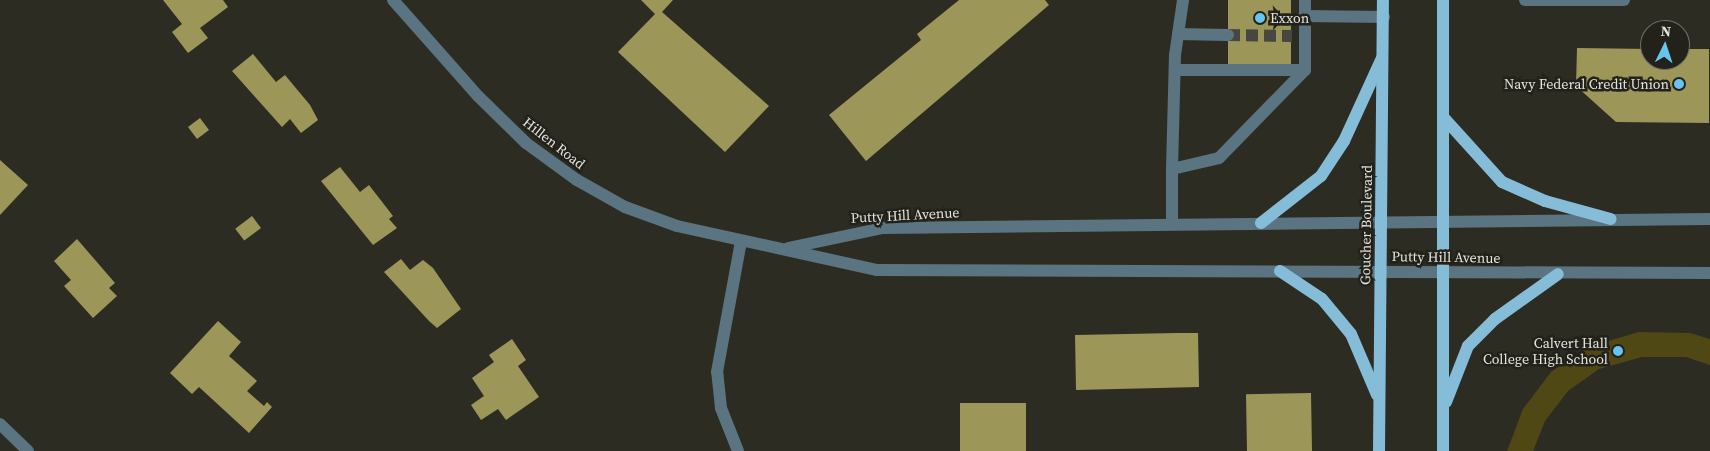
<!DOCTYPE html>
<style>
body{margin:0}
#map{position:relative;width:1710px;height:451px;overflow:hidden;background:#2d2c23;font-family:"Source Serif 4",serif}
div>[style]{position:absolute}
.green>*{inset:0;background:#4f4815}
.building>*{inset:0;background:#9d9659;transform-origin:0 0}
.minor-tunnel>*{height:12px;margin-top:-6px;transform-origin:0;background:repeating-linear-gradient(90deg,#48473f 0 12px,transparent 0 18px)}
.minor>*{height:12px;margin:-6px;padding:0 6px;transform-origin:6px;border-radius:6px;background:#5a7481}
.major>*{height:12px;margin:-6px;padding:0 6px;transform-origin:6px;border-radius:6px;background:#85bdd8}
.dots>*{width:14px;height:14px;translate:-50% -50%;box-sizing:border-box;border:2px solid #23221a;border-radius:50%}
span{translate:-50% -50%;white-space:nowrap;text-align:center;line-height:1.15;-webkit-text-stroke:5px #23221a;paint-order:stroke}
.poi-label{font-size:14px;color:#e3e3dd}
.left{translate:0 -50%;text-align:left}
.right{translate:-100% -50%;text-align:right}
.street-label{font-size:14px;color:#e3e3dd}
.north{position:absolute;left:1640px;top:20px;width:50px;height:50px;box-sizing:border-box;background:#23221a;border:1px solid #706f68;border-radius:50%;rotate:4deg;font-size:14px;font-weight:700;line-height:20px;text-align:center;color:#e3e3dd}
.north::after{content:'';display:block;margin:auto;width:18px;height:22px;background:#66c4ef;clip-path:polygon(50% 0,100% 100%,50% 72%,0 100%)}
</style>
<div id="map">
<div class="green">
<div style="clip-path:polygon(1639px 332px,1690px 333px,1710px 339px,1710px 365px,1686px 357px,1642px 357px,1599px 369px,1568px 391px,1545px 421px,1533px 451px,1507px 451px,1523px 409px,1551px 372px,1588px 347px)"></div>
</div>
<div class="building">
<div style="clip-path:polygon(163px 0,223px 0,228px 7px,200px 28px,208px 38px,188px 53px,172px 32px,182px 24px)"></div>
<div style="clip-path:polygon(641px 0,673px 0,662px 12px,769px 106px,725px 152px,618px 52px,655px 14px)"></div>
<div style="clip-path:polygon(959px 0,1045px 0,1049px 5px,866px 161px,829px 115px,921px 40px,917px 34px)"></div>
<div style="left:1228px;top:0;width:63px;height:69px"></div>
<div style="clip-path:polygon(1577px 48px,1650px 49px,1650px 60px,1680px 60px,1680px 49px,1709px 49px,1709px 123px,1616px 122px,1576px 86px)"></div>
<div style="clip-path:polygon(253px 54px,276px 82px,285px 75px,310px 105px,318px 120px,301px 133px,290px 119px,282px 127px,232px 71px)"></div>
<div style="left:200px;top:118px;width:15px;height:15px;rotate:53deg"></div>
<div style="clip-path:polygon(0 160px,28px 185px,0 215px)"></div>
<div style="clip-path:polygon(340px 167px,360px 192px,369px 185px,393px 216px,389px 219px,397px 228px,373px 245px,321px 181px)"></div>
<div style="left:252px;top:216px;width:15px;height:21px;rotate:53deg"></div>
<div style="clip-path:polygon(77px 239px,115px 283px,109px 288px,117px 296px,93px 318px,64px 286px,71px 280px,54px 261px)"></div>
<div style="clip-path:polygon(401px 259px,410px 270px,423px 260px,433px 268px,461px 309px,437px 328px,429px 321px,384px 272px)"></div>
<div style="clip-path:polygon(218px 321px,241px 342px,229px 356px,257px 381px,247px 391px,264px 406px,267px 402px,272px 407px,249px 433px,199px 387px,192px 394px,170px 373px)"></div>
<div style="clip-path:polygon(1177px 333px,1198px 333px,1199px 387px,1076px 390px,1075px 335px)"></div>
<div style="clip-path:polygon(512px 339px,526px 360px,518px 366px,539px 397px,506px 420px,498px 409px,481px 420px,471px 405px,484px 396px,472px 378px,494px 362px,489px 355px)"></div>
<div style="left:1311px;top:393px;width:58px;height:65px;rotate:89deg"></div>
<div style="left:1026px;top:403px;width:48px;height:66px;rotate:90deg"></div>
</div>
<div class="minor-tunnel">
<div style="left:1228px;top:35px;width:64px;rotate:0.9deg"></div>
</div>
<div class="minor">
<div style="left:393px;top:0;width:128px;rotate:48.5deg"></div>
<div style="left:478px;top:96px;width:67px;rotate:44.4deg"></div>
<div style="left:526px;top:143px;width:63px;rotate:36deg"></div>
<div style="left:577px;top:180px;width:55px;rotate:29.4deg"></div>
<div style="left:625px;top:207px;width:55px;rotate:20.1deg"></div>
<div style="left:677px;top:226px;width:205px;rotate:12.4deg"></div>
<div style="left:877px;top:270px;width:833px;rotate:0.21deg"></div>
<div style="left:1525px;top:0;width:99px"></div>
<div style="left:1304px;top:16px;width:80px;rotate:0.7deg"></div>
<div style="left:1178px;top:34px;width:50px;rotate:1.1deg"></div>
<div style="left:1175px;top:70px;width:130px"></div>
<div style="left:1172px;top:169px;width:114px;rotate:-88.5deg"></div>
<div style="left:1175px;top:55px;width:56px;rotate:-81.7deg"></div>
<div style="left:1172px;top:223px;width:54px;rotate:-90deg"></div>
<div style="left:1172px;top:169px;width:48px;rotate:-13.2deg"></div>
<div style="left:1219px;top:158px;width:123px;rotate:-45.7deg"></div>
<div style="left:1305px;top:70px;width:70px;rotate:-90deg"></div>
<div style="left:788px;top:248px;width:97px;rotate:-11.9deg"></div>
<div style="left:883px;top:228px;width:827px;rotate:-0.62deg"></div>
<div style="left:0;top:424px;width:39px;rotate:44deg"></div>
<div style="left:738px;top:451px;width:46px;rotate:-111.6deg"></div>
<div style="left:721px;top:408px;width:36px;rotate:-96deg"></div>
<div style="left:717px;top:372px;width:133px;rotate:-79.6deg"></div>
</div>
<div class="major">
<div style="left:1443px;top:0;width:451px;rotate:90deg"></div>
<div style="left:1444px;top:118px;width:86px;rotate:47.8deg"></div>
<div style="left:1502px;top:182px;width:47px;rotate:23.8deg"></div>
<div style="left:1545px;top:201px;width:68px;rotate:15.3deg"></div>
<div style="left:1261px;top:223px;width:76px;rotate:-38.1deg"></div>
<div style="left:1321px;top:176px;width:42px;rotate:-56.7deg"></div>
<div style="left:1344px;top:141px;width:91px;rotate:-65.4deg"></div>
<div style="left:1280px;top:271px;width:50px;rotate:33.7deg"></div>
<div style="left:1322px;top:299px;width:45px;rotate:50.4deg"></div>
<div style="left:1351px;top:334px;width:66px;rotate:66.9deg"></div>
<div style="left:1446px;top:402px;width:60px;rotate:-68.6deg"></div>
<div style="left:1468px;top:346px;width:38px;rotate:-45deg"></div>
<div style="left:1495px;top:319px;width:77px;rotate:-35.5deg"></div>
<div style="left:1379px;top:451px;width:451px;rotate:-89.5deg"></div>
</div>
<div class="dots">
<div style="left:1260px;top:18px;background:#66c4ef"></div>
<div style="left:1679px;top:84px;background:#66c4ef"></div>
<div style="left:1618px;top:351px;background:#66c4ef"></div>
</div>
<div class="poi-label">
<span class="left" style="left:1270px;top:18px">Exxon</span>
<span class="right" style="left:1669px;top:84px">Navy Federal Credit Union</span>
<span class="right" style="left:1608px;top:351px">Calvert Hall<br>College High School</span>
</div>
<div class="street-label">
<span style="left:554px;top:143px;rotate:38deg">Hillen Road</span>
<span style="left:905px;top:215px;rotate:-3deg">Putty Hill Avenue</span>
<span style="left:1366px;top:225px;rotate:-89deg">Goucher Boulevard</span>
<span style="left:1446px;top:257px;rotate:1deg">Putty Hill Avenue</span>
</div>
<div class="north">N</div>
</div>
